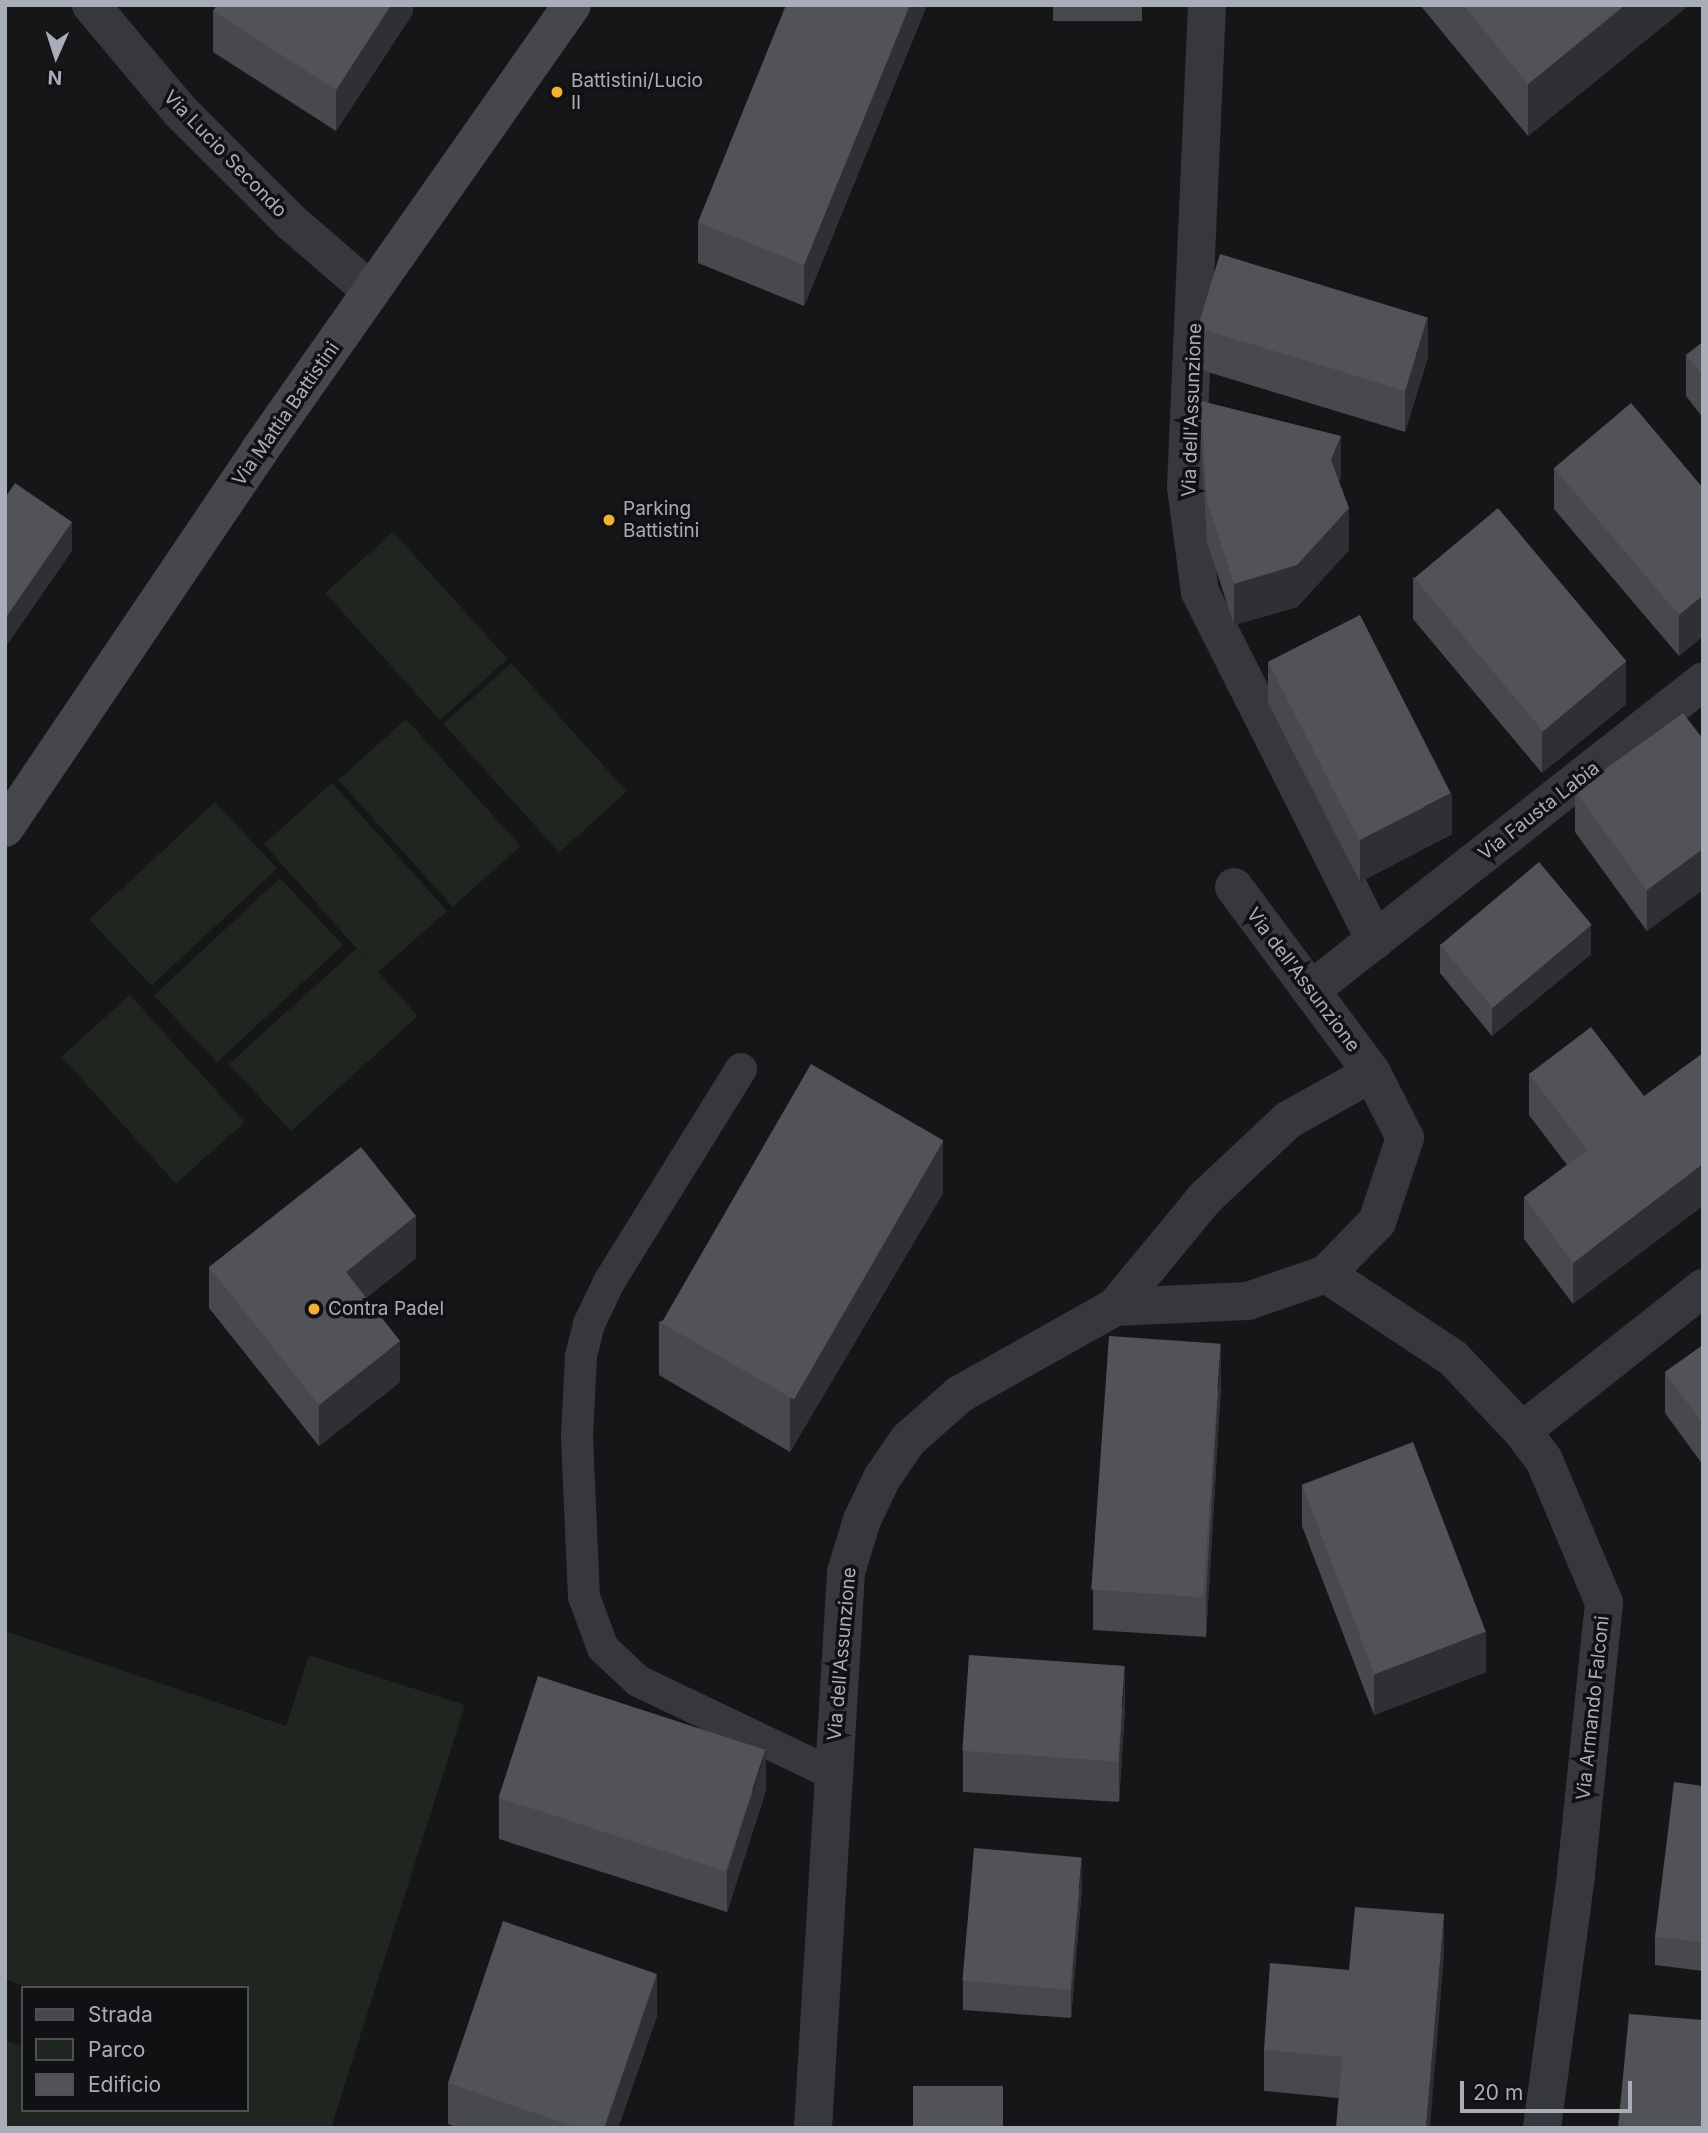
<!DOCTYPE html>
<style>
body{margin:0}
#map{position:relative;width:1708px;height:2133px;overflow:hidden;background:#161618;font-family:Inter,sans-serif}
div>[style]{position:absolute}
.green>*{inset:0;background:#1e261f;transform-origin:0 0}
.service>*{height:32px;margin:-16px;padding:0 16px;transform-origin:16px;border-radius:16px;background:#37383d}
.minor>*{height:38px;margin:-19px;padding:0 19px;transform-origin:19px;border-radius:19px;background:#37383d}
.secondary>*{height:38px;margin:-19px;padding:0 19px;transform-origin:19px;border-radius:19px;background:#45474d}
.wall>*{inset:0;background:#47494d;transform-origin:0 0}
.shaded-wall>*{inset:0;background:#2f3033}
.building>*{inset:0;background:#525359;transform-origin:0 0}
.dots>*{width:19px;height:19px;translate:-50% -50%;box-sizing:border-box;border:4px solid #111113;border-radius:50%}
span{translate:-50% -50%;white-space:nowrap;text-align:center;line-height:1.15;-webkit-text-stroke:7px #111113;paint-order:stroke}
.poi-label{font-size:19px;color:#a8adb8}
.left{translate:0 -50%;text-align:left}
.street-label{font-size:19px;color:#a8adb8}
.frame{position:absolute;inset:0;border:7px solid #a8adb8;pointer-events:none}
.legend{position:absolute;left:21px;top:1986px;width:228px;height:126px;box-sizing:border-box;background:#111113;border:2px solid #4d4f55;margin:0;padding:9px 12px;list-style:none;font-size:21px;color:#a8adb8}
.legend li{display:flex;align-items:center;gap:14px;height:35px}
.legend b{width:35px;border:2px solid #4d4f55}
.north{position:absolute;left:21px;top:21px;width:70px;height:70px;-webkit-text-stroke:5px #111113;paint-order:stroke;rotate:183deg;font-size:19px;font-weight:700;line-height:28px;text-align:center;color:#a8adb8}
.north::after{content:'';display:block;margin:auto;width:24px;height:32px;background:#a8adb8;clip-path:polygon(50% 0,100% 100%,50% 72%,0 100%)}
.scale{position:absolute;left:1460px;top:2081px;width:172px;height:32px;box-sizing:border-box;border:4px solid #a8adb8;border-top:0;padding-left:9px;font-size:21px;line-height:24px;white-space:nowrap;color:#a8adb8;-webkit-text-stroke:5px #111113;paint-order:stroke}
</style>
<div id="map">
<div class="green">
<div style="left:393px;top:532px;width:171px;height:91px;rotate:48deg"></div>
<div style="left:511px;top:663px;width:173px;height:91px;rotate:48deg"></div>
<div style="left:406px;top:719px;width:171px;height:91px;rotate:48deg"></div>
<div style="clip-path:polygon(332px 783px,447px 911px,378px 972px,418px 1016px,291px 1131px,229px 1064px,356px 949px,366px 959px,264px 844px)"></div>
<div style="left:215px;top:802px;width:91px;height:172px;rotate:47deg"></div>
<div style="left:280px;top:878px;width:92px;height:172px;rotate:47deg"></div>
<div style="left:130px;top:995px;width:171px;height:92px;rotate:48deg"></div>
<div style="clip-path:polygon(5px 1631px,286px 1726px,309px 1655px,465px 1705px,331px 2128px,5px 2128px,5px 2041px,23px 2046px,23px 2110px,247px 2110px,247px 1988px,31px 1988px,5px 1979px)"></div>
</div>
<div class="service">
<div style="left:741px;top:1069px;width:248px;rotate:121.8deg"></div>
<div style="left:610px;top:1280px;width:49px;rotate:115.5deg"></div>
<div style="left:589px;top:1324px;width:34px;rotate:104deg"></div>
<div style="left:581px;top:1357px;width:80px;rotate:92.9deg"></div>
<div style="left:577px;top:1437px;width:160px;rotate:87.5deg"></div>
<div style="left:584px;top:1597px;width:54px;rotate:69.6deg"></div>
<div style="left:603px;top:1648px;width:48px;rotate:43.3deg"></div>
<div style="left:638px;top:1681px;width:216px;rotate:25.5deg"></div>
</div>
<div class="minor">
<div style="left:91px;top:5px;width:138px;rotate:50deg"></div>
<div style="left:180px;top:111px;width:157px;rotate:45deg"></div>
<div style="left:291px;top:222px;width:106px;rotate:40.8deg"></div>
<div style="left:1207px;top:5px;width:482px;rotate:92.5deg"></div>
<div style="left:1186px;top:487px;width:106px;rotate:82.4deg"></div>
<div style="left:1200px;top:592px;width:390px;rotate:63.3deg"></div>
<div style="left:1234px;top:887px;width:232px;rotate:53.4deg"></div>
<div style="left:1311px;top:990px;width:499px;rotate:-38.2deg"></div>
<div style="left:1326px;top:1274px;width:152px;rotate:33.5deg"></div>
<div style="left:1453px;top:1358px;width:100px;rotate:46.6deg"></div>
<div style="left:1522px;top:1431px;width:36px;rotate:53deg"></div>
<div style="left:1544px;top:1460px;width:155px;rotate:67.2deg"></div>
<div style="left:1604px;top:1603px;width:274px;rotate:95.9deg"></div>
<div style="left:1576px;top:1876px;width:254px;rotate:97.7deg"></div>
<div style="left:1522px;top:1431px;width:231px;rotate:-38.3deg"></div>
<div style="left:813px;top:2128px;width:557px;rotate:-86.6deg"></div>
<div style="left:846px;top:1572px;width:54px;rotate:-72.9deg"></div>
<div style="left:862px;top:1520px;width:47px;rotate:-64.5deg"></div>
<div style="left:882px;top:1478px;width:46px;rotate:-55.6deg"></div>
<div style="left:908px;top:1440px;width:69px;rotate:-41.5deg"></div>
<div style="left:960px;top:1394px;width:178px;rotate:-29.3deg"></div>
<div style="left:1115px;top:1307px;width:133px;rotate:-2.6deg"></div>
<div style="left:1248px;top:1301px;width:83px;rotate:-19.1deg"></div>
<div style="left:1326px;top:1274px;width:73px;rotate:-45.6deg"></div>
<div style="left:1377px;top:1222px;width:89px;rotate:-71.6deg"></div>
<div style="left:1405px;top:1138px;width:73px;rotate:-116.9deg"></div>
<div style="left:1372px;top:1073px;width:96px;rotate:150.8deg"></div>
<div style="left:1288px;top:1120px;width:114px;rotate:136.8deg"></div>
<div style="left:1205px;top:1198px;width:141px;rotate:129.5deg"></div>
</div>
<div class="secondary">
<div style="left:5px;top:828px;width:455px;rotate:-56deg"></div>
<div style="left:259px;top:451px;width:545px;rotate:-54.94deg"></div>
</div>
<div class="wall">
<div style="clip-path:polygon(413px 5px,413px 13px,336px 131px,213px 52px,213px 11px)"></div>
<div style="clip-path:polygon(927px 5px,804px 306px,698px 263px,698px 222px)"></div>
<div style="left:1053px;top:5px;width:89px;height:16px"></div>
<div style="clip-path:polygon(1420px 5px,1689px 5px,1528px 136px)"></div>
<div style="clip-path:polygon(1198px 328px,1428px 357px,1405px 432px,1198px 369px)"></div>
<div style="clip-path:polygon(1703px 342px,1703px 418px,1686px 396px,1686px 355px)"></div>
<div style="clip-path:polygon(1201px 401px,1341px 477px,1339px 481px,1349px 550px,1297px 607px,1234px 625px,1207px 542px,1201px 442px)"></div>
<div style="clip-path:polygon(1554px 468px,1703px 488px,1703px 636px,1679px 656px,1554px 509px)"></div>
<div style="clip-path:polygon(1413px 577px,1626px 704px,1542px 773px,1413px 619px)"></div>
<div style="clip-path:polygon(1268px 662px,1452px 834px,1360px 882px,1268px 703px)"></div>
<div style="clip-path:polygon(1703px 739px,1647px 931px,1575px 832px,1575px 791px)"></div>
<div style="clip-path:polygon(1440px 944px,1591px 954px,1492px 1036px,1440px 973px)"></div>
<div style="clip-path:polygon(1529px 1074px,1644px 1096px,1573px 1304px,1524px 1239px,1524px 1197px,1567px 1165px,1529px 1115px)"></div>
<div style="clip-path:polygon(943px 1193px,790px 1452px,659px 1375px,659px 1322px)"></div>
<div style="clip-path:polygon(416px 1258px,366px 1298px,400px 1382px,319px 1446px,209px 1308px,209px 1267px)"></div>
<div style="clip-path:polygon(1703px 1345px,1703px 1465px,1665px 1413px,1665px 1372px)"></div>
<div style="clip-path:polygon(1221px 1384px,1206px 1637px,1093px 1630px,1093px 1589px)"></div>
<div style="clip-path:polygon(1302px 1485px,1486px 1672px,1374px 1715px,1302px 1526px)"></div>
<div style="clip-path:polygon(1125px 1707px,1119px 1802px,963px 1792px,963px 1751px)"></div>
<div style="clip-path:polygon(1703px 1786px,1703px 1971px,1655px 1965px,1655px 1937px)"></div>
<div style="clip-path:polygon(766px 1790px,727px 1912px,499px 1839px,499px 1798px)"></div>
<div style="clip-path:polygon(1082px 1886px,1071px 2018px,963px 2010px,963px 1981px)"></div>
<div style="clip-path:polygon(1444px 1955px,1338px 2098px,1264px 2091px,1264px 2050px,1349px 1970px)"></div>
<div style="clip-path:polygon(657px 2016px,618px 2128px,458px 2128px,448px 2124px,448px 2083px)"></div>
</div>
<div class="shaded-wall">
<div style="clip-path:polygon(391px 5px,413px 5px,413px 13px,336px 131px,336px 90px)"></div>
<div style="clip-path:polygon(910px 5px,927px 5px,804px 306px,804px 265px)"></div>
<div style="clip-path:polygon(1625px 5px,1689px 5px,1528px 136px,1528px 84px)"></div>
<div style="clip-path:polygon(1428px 316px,1428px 357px,1405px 432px,1405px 391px)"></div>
<div style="clip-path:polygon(1341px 436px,1341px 477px,1331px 501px,1331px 460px)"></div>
<div style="clip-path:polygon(1349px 508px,1349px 550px,1297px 607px,1234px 625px,1234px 584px)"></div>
<div style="clip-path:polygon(72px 522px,72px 551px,5px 648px,5px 619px)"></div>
<div style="clip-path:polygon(1703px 595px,1703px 636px,1679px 656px,1679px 615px)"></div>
<div style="clip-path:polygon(1626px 662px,1626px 704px,1542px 773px,1542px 732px)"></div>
<div style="clip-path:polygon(1452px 793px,1452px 834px,1360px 882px,1360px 840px)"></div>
<div style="clip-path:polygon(1703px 849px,1703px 890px,1647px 931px,1647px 890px)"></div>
<div style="clip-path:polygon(1591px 925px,1591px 954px,1492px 1036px,1492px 1007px)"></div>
<div style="clip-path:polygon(943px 1141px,943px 1193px,790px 1452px,790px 1400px)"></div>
<div style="clip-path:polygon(1703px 1164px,1703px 1206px,1573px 1304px,1573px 1263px)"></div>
<div style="clip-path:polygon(416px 1216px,416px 1258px,346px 1314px,346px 1272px)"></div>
<div style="clip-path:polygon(400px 1341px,400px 1382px,319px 1446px,319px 1405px)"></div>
<div style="clip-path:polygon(1221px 1343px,1221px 1384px,1206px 1637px,1206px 1596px)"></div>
<div style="clip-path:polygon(1486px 1631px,1486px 1672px,1374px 1715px,1374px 1674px)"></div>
<div style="clip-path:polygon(1125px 1665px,1125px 1707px,1119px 1802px,1119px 1761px)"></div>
<div style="clip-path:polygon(766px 1749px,766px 1790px,727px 1912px,727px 1871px)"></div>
<div style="clip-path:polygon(1082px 1857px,1082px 1886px,1071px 2018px,1071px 1990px)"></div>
<div style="clip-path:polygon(1444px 1914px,1444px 1955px,1430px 2128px,1426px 2128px)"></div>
<div style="clip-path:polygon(657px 1974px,657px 2016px,618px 2128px,604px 2128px)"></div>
</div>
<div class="building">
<div style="clip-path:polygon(217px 5px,391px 5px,336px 90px,213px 11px)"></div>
<div style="clip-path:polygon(786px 5px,910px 5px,804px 265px,698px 222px)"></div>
<div style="clip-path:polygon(1463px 5px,1625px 5px,1528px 84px)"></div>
<div style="left:1220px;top:254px;width:217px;height:77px;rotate:17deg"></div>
<div style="clip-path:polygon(1703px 342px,1703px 376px,1686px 355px)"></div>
<div style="clip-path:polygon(1201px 401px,1341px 436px,1331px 460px,1349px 508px,1297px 565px,1234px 584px,1207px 501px)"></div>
<div style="clip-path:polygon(1631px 403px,1703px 488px,1703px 595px,1679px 615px,1554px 468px)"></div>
<div style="clip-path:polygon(15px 483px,72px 522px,5px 619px,5px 498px)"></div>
<div style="left:1498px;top:508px;width:200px;height:109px;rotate:50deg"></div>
<div style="left:1360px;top:615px;width:200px;height:103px;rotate:63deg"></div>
<div style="clip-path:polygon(1683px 713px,1703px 739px,1703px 849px,1647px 890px,1575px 791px)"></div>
<div style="left:1539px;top:862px;width:82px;height:129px;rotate:50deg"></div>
<div style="clip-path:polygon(1591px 1027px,1644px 1096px,1703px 1053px,1703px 1164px,1573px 1263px,1524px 1197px,1587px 1150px,1529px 1074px)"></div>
<div style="left:811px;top:1064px;width:153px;height:299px;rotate:30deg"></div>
<div style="clip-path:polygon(361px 1147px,416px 1216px,346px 1272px,400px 1341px,319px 1405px,209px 1267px)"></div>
<div style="left:1109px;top:1336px;width:112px;height:254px;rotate:4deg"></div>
<div style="clip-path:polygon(1703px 1345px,1703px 1424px,1665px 1372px)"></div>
<div style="left:1413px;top:1442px;width:203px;height:119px;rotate:69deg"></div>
<div style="left:969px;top:1655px;width:156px;height:96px;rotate:4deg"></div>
<div style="left:538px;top:1676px;width:239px;height:128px;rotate:18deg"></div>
<div style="clip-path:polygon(1674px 1782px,1703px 1786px,1703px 1942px,1655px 1937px)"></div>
<div style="left:974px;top:1848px;width:108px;height:133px;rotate:5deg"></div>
<div style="clip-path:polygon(1355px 1907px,1444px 1914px,1426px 2128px,1336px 2128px,1342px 2057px,1264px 2050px,1270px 1963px,1349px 1970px)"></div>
<div style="clip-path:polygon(503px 1921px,657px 1974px,604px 2128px,578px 2128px,448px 2083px)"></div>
<div style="clip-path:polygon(1629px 2014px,1703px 2020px,1703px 2128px,1618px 2128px)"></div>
<div style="left:1003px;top:2086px;width:42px;height:90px;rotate:90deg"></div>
</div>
<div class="dots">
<div style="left:557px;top:92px;background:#f2b134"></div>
<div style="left:609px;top:520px;background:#f2b134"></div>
<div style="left:314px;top:1309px;background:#f2b134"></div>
</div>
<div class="poi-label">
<span class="left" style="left:571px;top:92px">Battistini/Lucio<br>II</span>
<span class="left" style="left:623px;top:520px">Parking<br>Battistini</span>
<span class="left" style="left:328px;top:1309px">Contra Padel</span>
</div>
<div class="street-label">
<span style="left:225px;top:154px;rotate:46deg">Via Lucio Secondo</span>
<span style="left:1192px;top:410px;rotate:-88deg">Via dell'Assunzione</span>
<span style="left:286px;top:414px;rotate:-55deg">Via Mattia Battistini</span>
<span style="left:1539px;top:811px;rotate:-38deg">Via Fausta Labia</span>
<span style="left:1303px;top:980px;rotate:53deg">Via dell'Assunzione</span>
<span style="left:842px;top:1654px;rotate:-85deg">Via dell'Assunzione</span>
<span style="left:1593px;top:1708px;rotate:-84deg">Via Armando Falconi</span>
</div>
<div class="frame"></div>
<ul class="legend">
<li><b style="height:9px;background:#45474d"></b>Strada</li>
<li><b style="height:19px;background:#1e261f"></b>Parco</li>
<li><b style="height:19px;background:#525359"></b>Edificio</li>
</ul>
<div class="north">N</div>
<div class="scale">20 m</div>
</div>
